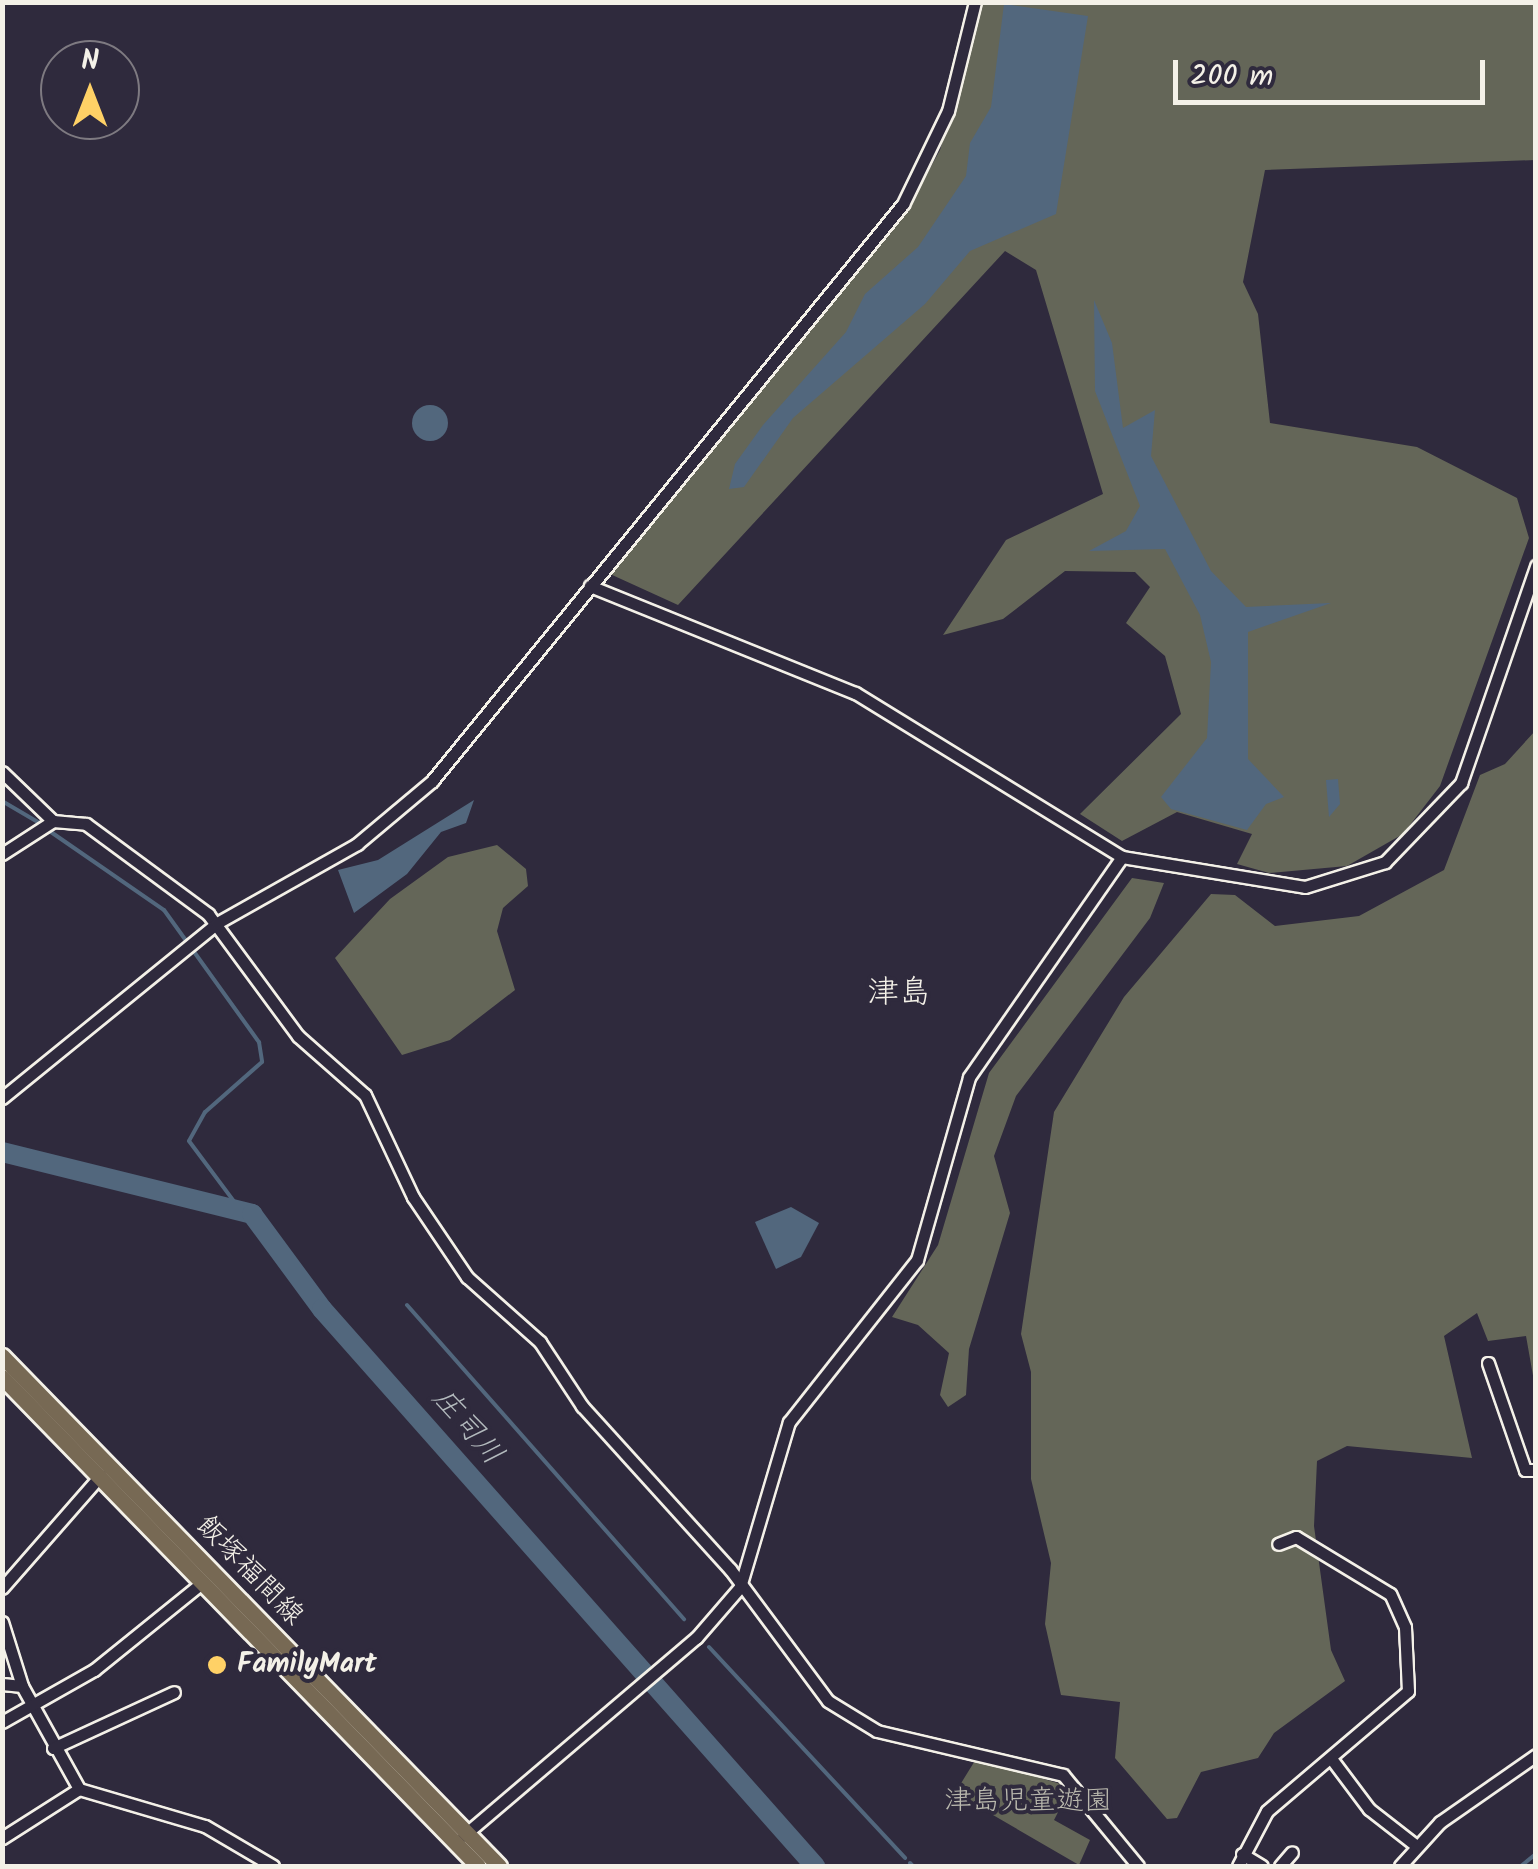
<!DOCTYPE html>
<meta charset="utf-8">
<style>
body{margin:0}
#map{position:relative;width:1538px;height:1869px;overflow:hidden;background:#2f2a3d;font-family:Kalam,"Klee One",sans-serif}
div>[style]{position:absolute}
.green>*{inset:0;background:#646658}
.water>*{inset:0;background:#52677d}
.round{border-radius:50%}
.stream>*{height:4px;margin:-2px;padding:0 2px;transform-origin:2px;border-radius:2px;background:#52677d}
.river>*{height:20px;margin:-10px;padding:0 10px;transform-origin:10px;border-radius:10px;background:#52677d}
.roads{filter:drop-shadow(2px 0 #f4f1e8) drop-shadow(-2px 0 #f4f1e8) drop-shadow(0 2px #f4f1e8) drop-shadow(0 -2px #f4f1e8)}
.minor>*{height:11px;margin:-5.5px;padding:0 5.5px;transform-origin:5.5px;border-radius:5.5px;background:#2f2a3d}
.major>*{height:15px;margin:-7.5px;padding:0 7.5px;transform-origin:7.5px;border-radius:7.5px;background:#776954}
.dots>*{width:28px;height:28px;translate:-50% -50%;box-sizing:border-box;border:5px solid #2f2a3d;border-radius:50%}
span{translate:-50% -50%;white-space:nowrap;text-align:center;line-height:1.15;-webkit-text-stroke:8px #2f2a3d;paint-order:stroke}
.street-label{font-size:28px;color:#f4f1e8}
.poi-label{font-size:28px;color:#f4f1e8;font-weight:700}
.left{translate:0 -50%;text-align:left}
.park-label{font-size:28px;color:#bab9ae}
.water-label{font-size:30px;color:#b3babd;font-style:italic}
.quarter-label{font-size:32px;color:#f4f1e8}
.frame{position:absolute;inset:0;border:5px solid #f4f1e8;pointer-events:none}
.north{position:absolute;left:40px;top:40px;width:100px;height:100px;box-sizing:border-box;background:#2f2a3d;border:2px solid #7e7a81;border-radius:50%;rotate:0deg;font-size:28px;font-weight:700;line-height:40px;text-align:center;color:#f4f1e8}
.north::after{content:'';display:block;margin:auto;width:35px;height:45px;background:#ffd166;clip-path:polygon(50% 0,100% 100%,50% 72%,0 100%)}
.scale{position:absolute;left:1173px;top:60px;width:312px;height:45px;box-sizing:border-box;border:5px solid #f4f1e8;border-top:0;padding-left:12px;font-size:30px;line-height:35px;white-space:nowrap;color:#f4f1e8;-webkit-text-stroke:8px #2f2a3d;paint-order:stroke}
</style>
<div id="map">
<div class="green">
<div style="clip-path:polygon(982px 3px,1535px 3px,1535px 160px,1265px 170px,1243px 282px,1258px 314px,1270px 423px,1417px 447px,1517px 498px,1529px 538px,1440px 786px,1403px 834px,1347px 866px,1269px 873px,1237px 864px,1252px 834px,1177px 812px,1122px 841px,1080px 814px,1181px 714px,1165px 656px,1126px 623px,1150px 587px,1135px 572px,1065px 571px,1003px 619px,943px 635px,1006px 540px,1103px 494px,1036px 270px,1005px 251px,678px 605px,610px 574px,907px 210px,940px 150px)"></div>
<div style="clip-path:polygon(1535px 731px,1535px 1387px,1526px 1336px,1488px 1341px,1477px 1313px,1444px 1336px,1472px 1458px,1347px 1446px,1317px 1461px,1314px 1526px,1331px 1650px,1345px 1681px,1274px 1733px,1258px 1758px,1201px 1772px,1177px 1818px,1167px 1819px,1115px 1758px,1120px 1702px,1061px 1695px,1045px 1624px,1051px 1563px,1031px 1479px,1031px 1372px,1021px 1334px,1054px 1112px,1124px 997px,1211px 894px,1235px 895px,1275px 926px,1359px 916px,1444px 870px,1480px 775px,1505px 764px)"></div>
<div style="clip-path:polygon(497px 845px,526px 869px,528px 886px,503px 908px,497px 931px,515px 990px,450px 1040px,402px 1055px,335px 958px,390px 899px,448px 857px)"></div>
<div style="clip-path:polygon(1132px 878px,1164px 883px,1150px 918px,1016px 1096px,994px 1156px,1010px 1213px,969px 1349px,966px 1395px,948px 1407px,940px 1395px,949px 1353px,918px 1325px,892px 1317px,938px 1245px,989px 1073px)"></div>
<div style="clip-path:polygon(976px 1759px,1071px 1787px,1054px 1820px,1090px 1840px,1079px 1865px,955px 1793px)"></div>
</div>
<div class="water">
<div style="clip-path:polygon(1004px 4px,1088px 16px,1056px 214px,970px 251px,925px 304px,793px 418px,744px 487px,729px 489px,735px 464px,763px 425px,846px 332px,865px 294px,918px 247px,966px 176px,970px 143px,991px 107px)"></div>
<div style="clip-path:polygon(1094px 300px,1112px 343px,1123px 428px,1155px 410px,1151px 456px,1211px 571px,1246px 607px,1331px 603px,1248px 632px,1248px 759px,1284px 797px,1266px 804px,1247px 830px,1171px 809px,1161px 797px,1207px 738px,1211px 662px,1200px 615px,1165px 549px,1089px 551px,1126px 531px,1140px 506px,1095px 391px)"></div>
<div class="round" style="left:412px;top:405px;width:36px;height:36px"></div>
<div style="clip-path:polygon(1338px 779px,1340px 804px,1329px 817px,1326px 780px)"></div>
<div style="clip-path:polygon(474px 800px,466px 823px,441px 832px,407px 874px,354px 913px,338px 870px,378px 860px)"></div>
<div style="clip-path:polygon(791px 1207px,819px 1223px,801px 1257px,776px 1269px,755px 1222px)"></div>
</div>
<div class="stream">
<div style="left:2px;top:801px;width:45px;rotate:30.5deg"></div>
<div style="left:48px;top:830px;width:141px;rotate:34.6deg"></div>
<div style="left:164px;top:910px;width:163px;rotate:54.3deg"></div>
<div style="left:259px;top:1042px;width:20px;rotate:81deg"></div>
<div style="left:262px;top:1062px;width:76px;rotate:138.7deg"></div>
<div style="left:205px;top:1112px;width:33px;rotate:119deg"></div>
<div style="left:189px;top:1141px;width:84px;rotate:53.3deg"></div>
<div style="left:407px;top:1305px;width:419px;rotate:48.6deg"></div>
<div style="left:709px;top:1647px;width:288px;rotate:47.1deg"></div>
<div style="left:910px;top:1863px;width:4px;rotate:45deg"></div>
<div style="left:1521px;top:1866px;width:19px;rotate:-39deg"></div>
</div>
<div class="river">
<div style="left:2px;top:1152px;width:258px;rotate:13.9deg"></div>
<div style="left:252px;top:1214px;width:118px;rotate:53.6deg"></div>
<div style="left:322px;top:1309px;width:744px;rotate:48.49deg"></div>
</div>
<div class="roads">
<div class="minor">
<div style="left:2px;top:772px;width:71px;rotate:43.9deg"></div>
<div style="left:2px;top:854px;width:61px;rotate:-32.9deg"></div>
<div style="left:53px;top:821px;width:33px;rotate:5deg"></div>
<div style="left:86px;top:824px;width:152px;rotate:36.4deg"></div>
<div style="left:208px;top:914px;width:152px;rotate:53.6deg"></div>
<div style="left:298px;top:1036px;width:89px;rotate:41.4deg"></div>
<div style="left:365px;top:1095px;width:113px;rotate:64.8deg"></div>
<div style="left:413px;top:1197px;width:97px;rotate:56deg"></div>
<div style="left:467px;top:1277px;width:98px;rotate:41.7deg"></div>
<div style="left:540px;top:1342px;width:77px;rotate:56.7deg"></div>
<div style="left:582px;top:1406px;width:220px;rotate:47.8deg"></div>
<div style="left:730px;top:1569px;width:164px;rotate:53.4deg"></div>
<div style="left:828px;top:1701px;width:57px;rotate:31.5deg"></div>
<div style="left:877px;top:1731px;width:191px;rotate:13.3deg"></div>
<div style="left:1063px;top:1775px;width:118px;rotate:50.5deg"></div>
<div style="left:1122px;top:857px;width:185px;rotate:9.3deg"></div>
<div style="left:1305px;top:887px;width:84px;rotate:-17.4deg"></div>
<div style="left:1385px;top:862px;width:110px;rotate:-46.1deg"></div>
<div style="left:1461px;top:783px;width:230px;rotate:-70.9deg"></div>
<div style="left:2px;top:1098px;width:277px;rotate:-39.1deg"></div>
<div style="left:217px;top:923px;width:161px;rotate:-29.4deg"></div>
<div style="left:357px;top:844px;width:98px;rotate:-40deg"></div>
<div style="left:432px;top:781px;width:745px;rotate:-50.78deg"></div>
<div style="left:903px;top:204px;width:103px;rotate:-64.2deg"></div>
<div style="left:948px;top:111px;width:112px;rotate:-76.1deg"></div>
<div style="left:1488px;top:1363px;width:113px;rotate:70.9deg"></div>
<div style="left:1525px;top:1470px;width:11px"></div>
<div style="left:2px;top:1588px;width:150px;rotate:-48.8deg"></div>
<div style="left:2px;top:1622px;width:67px;rotate:72.6deg"></div>
<div style="left:22px;top:1686px;width:118px;rotate:61deg"></div>
<div style="left:79px;top:1789px;width:131px;rotate:16.4deg"></div>
<div style="left:205px;top:1826px;width:79px;rotate:30.5deg"></div>
<div style="left:2px;top:1684px;width:20px;rotate:6deg"></div>
<div style="left:2px;top:1722px;width:106px;rotate:-29.5deg"></div>
<div style="left:94px;top:1670px;width:140px;rotate:-38.9deg"></div>
<div style="left:53px;top:1748px;width:133px;rotate:-24.8deg"></div>
<div style="left:1333px;top:1761px;width:60px;rotate:53.1deg"></div>
<div style="left:1369px;top:1809px;width:57px;rotate:37.9deg"></div>
<div style="left:463px;top:1836px;width:306px;rotate:-40.4deg"></div>
<div style="left:696px;top:1638px;width:67px;rotate:-49.2deg"></div>
<div style="left:740px;top:1587px;width:172px;rotate:-73.5deg"></div>
<div style="left:789px;top:1422px;width:206px;rotate:-51.7deg"></div>
<div style="left:917px;top:1260px;width:190px;rotate:-74.1deg"></div>
<div style="left:969px;top:1077px;width:268px;rotate:-55.2deg"></div>
<div style="left:1122px;top:857px;width:313px;rotate:-148.4deg"></div>
<div style="left:855px;top:693px;width:286px;rotate:-158deg"></div>
<div style="left:2px;top:1838px;width:91px;rotate:-32.5deg"></div>
<div style="left:1242px;top:1854px;width:23px;rotate:31deg"></div>
<div style="left:1238px;top:1866px;width:62px;rotate:-62.2deg"></div>
<div style="left:1267px;top:1811px;width:185px;rotate:-40.4deg"></div>
<div style="left:1408px;top:1691px;width:64px;rotate:-92.7deg"></div>
<div style="left:1405px;top:1627px;width:36px;rotate:-114deg"></div>
<div style="left:1390px;top:1594px;width:110px;rotate:-148.8deg"></div>
<div style="left:1296px;top:1537px;width:19px;rotate:159deg"></div>
<div style="left:1280px;top:1866px;width:18px;rotate:-49deg"></div>
<div style="left:1400px;top:1866px;width:59px;rotate:-47.7deg"></div>
<div style="left:1440px;top:1822px;width:117px;rotate:-34.9deg"></div>
</div>
<div class="major">
<div style="left:2px;top:1356px;width:712px;rotate:45.74deg"></div>
<div style="left:2px;top:1377px;width:682px;rotate:45.77deg"></div>
</div>
</div>
<div class="dots">
<div style="left:217px;top:1665px;background:#ffd166"></div>
</div>
<div class="street-label">
<span style="left:249px;top:1571px;rotate:46deg">飯塚福間線</span>
</div>
<div class="poi-label">
<span class="left" style="left:237px;top:1665px">FamilyMart</span>
</div>
<div class="park-label">
<span style="left:1028px;top:1802px">津島児童遊園</span>
</div>
<div class="water-label">
<span style="left:467px;top:1427px;rotate:49deg">庄司川</span>
</div>
<div class="quarter-label">
<span style="left:899px;top:994px">津島</span>
</div>
<div class="frame"></div>
<div class="north">N</div>
<div class="scale">200 m</div>
</div>
